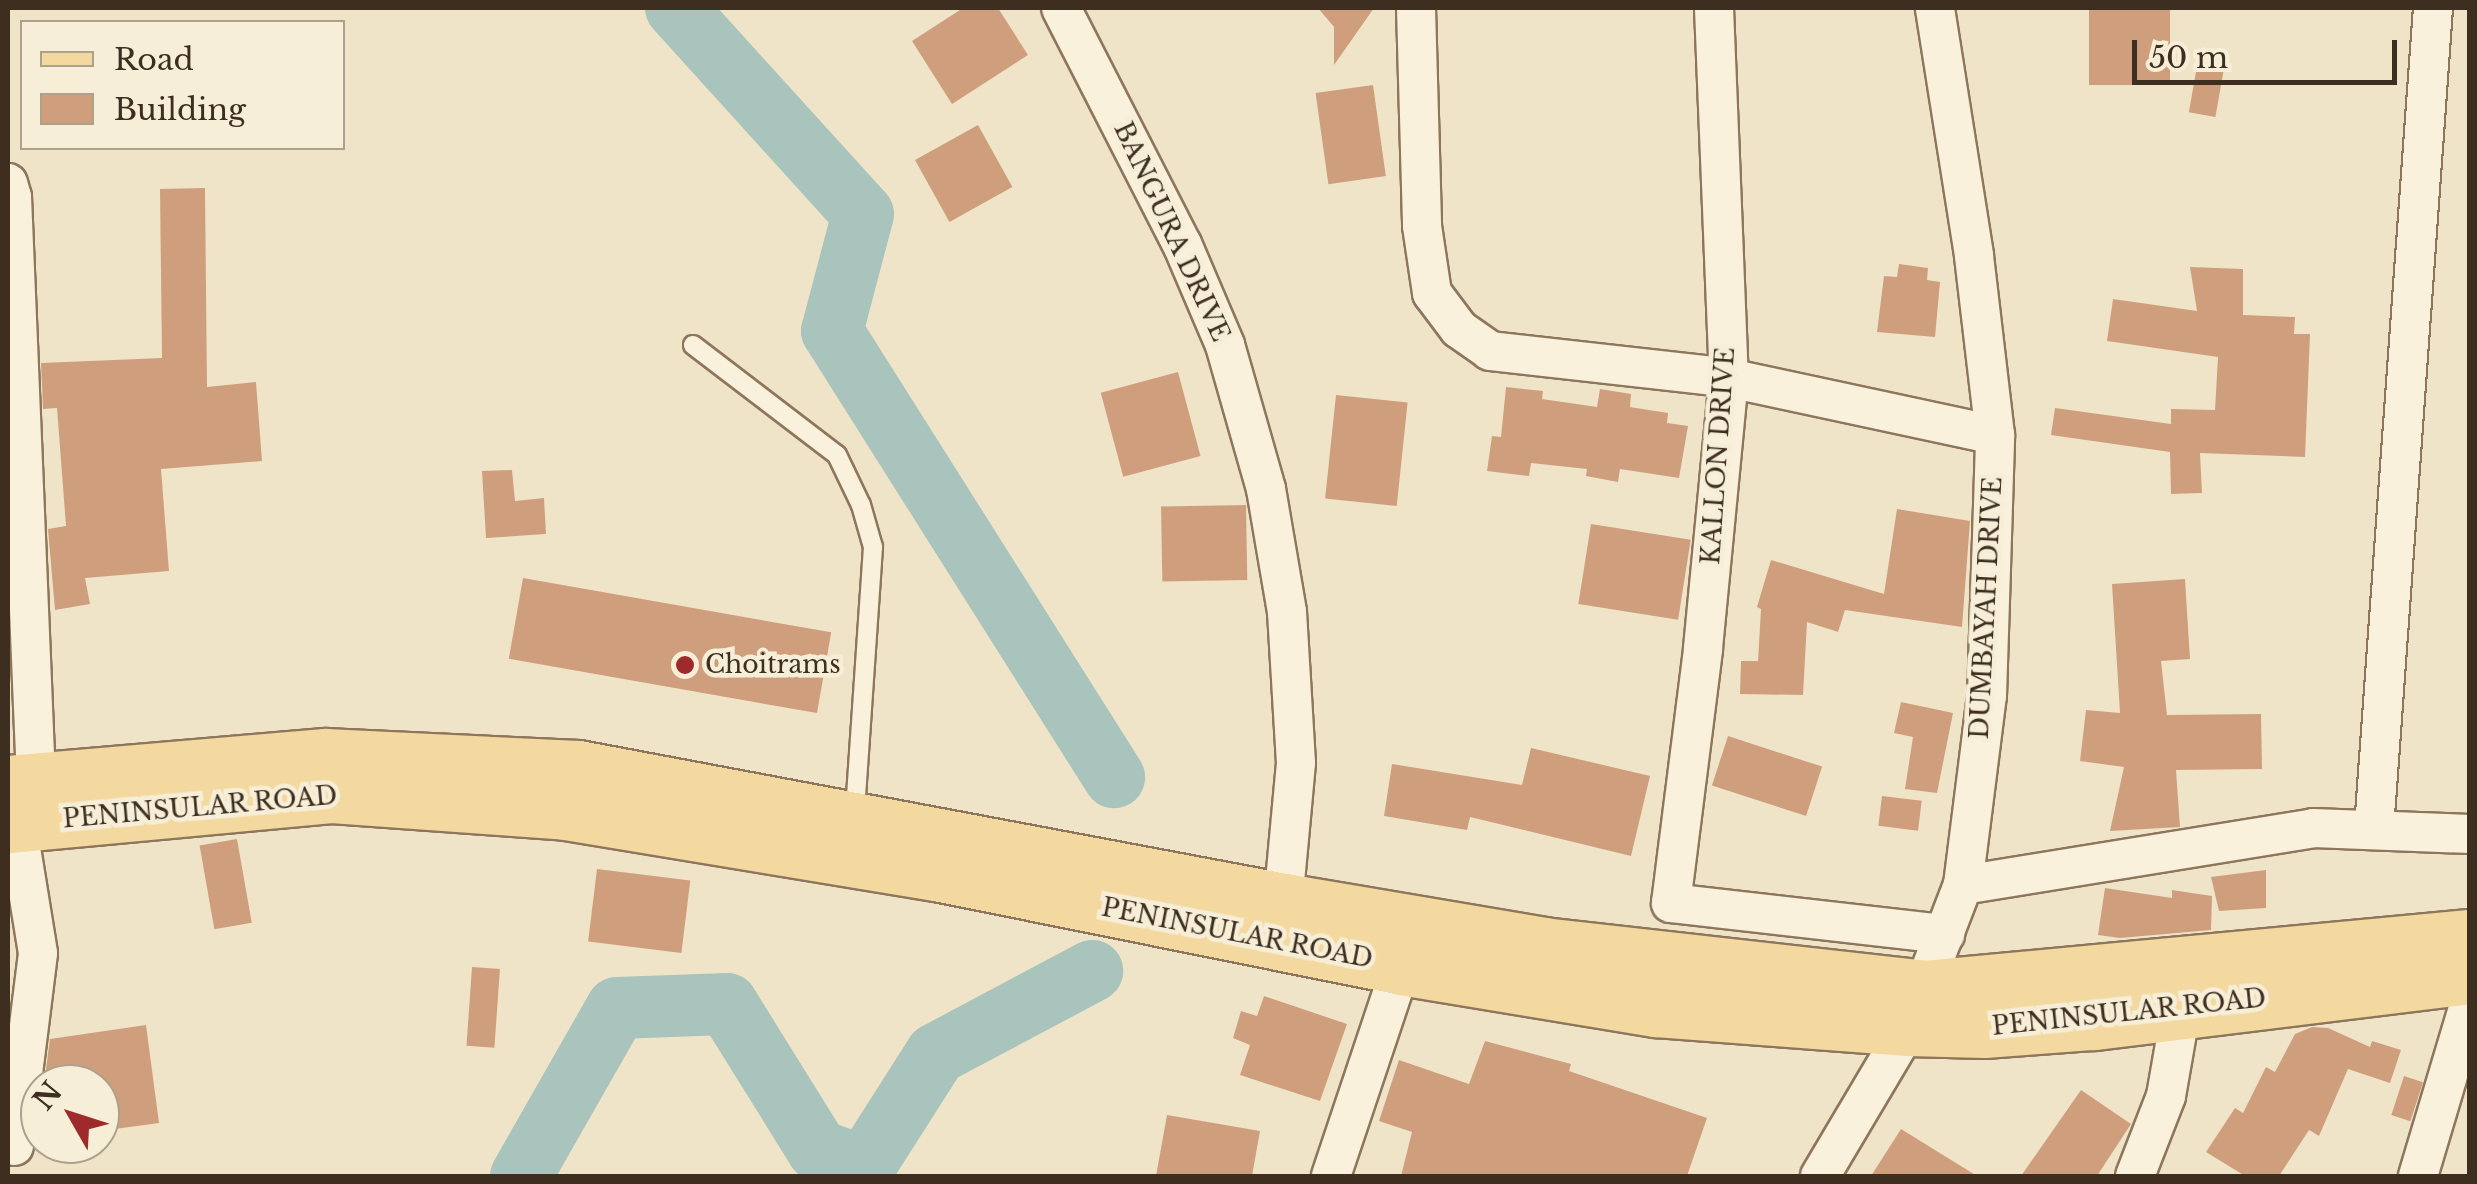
<!DOCTYPE html>
<style>
body{margin:0}
#map{position:relative;width:2477px;height:1184px;overflow:hidden;background:#f0e4c8;font-family:"Libre Baskerville",serif}
div>[style]{position:absolute}
.river>*{height:62px;margin:-31px;padding:0 31px;transform-origin:31px;border-radius:31px;background:#a9c4bc}
.building>*{inset:0;background:#cf9f7d;transform-origin:0 0}
.roads{filter:drop-shadow(2px 0 #8d765c) drop-shadow(-2px 0 #8d765c) drop-shadow(0 2px #8d765c) drop-shadow(0 -2px #8d765c)}
.lane>*{height:18px;margin:-9px;padding:0 9px;transform-origin:9px;border-radius:9px;background:#faf1dc}
.street>*{height:38px;margin:-19px;padding:0 19px;transform-origin:19px;border-radius:19px;background:#faf1dc}
.primary>*{height:55px;margin:-27.5px;padding:0 27.5px;transform-origin:27.5px;border-radius:27.5px;background:#f3d9a0}
.dots>*{width:28px;height:28px;translate:-50% -50%;box-sizing:border-box;border:5px solid #f7eed8;border-radius:50%}
span{translate:-50% -50%;white-space:nowrap;text-align:center;line-height:1.15;-webkit-text-stroke:9px #f7eed8;paint-order:stroke}
.street-label{font-size:25px;color:#3d2e20}
.poi-label{font-size:25px;color:#3d2e20}
.left{translate:0 -50%;text-align:left}
.frame{position:absolute;inset:0;border:10px solid #3d2e20;pointer-events:none}
.legend{position:absolute;left:20px;top:20px;width:325px;height:130px;box-sizing:border-box;background:#f7eed8;border:2px solid #ada18e;margin:0;padding:12px 18px;list-style:none;font-size:30px;color:#3d2e20}
.legend li{display:flex;align-items:center;gap:20px;height:50px}
.legend b{width:50px;border:2px solid #ada18e}
.north{position:absolute;left:20px;top:1064px;width:100px;height:100px;box-sizing:border-box;background:#f7eed8;border:2px solid #ada18e;border-radius:50%;rotate:309deg;font-size:28px;font-weight:700;line-height:40px;text-align:center;color:#3d2e20}
.north::after{content:'';display:block;margin:auto;width:35px;height:45px;background:#9e2a2b;clip-path:polygon(50% 0,100% 100%,50% 72%,0 100%)}
.scale{position:absolute;left:2132px;top:40px;width:265px;height:45px;box-sizing:border-box;border:5px solid #3d2e20;border-top:0;padding-left:12px;font-size:30px;line-height:35px;white-space:nowrap;color:#3d2e20;-webkit-text-stroke:8px #f7eed8;paint-order:stroke}
</style>
<div id="map">
<div class="river">
<div style="left:676px;top:8px;width:278px;rotate:47.8deg"></div>
<div style="left:863px;top:214px;width:121px;rotate:104.8deg"></div>
<div style="left:832px;top:331px;width:528px;rotate:57.7deg"></div>
<div style="left:521px;top:1176px;width:193px;rotate:-60.3deg"></div>
<div style="left:617px;top:1008px;width:110px;rotate:-2.1deg"></div>
<div style="left:727px;top:1004px;width:172px;rotate:58.1deg"></div>
<div style="left:818px;top:1150px;width:49px;rotate:20.3deg"></div>
<div style="left:864px;top:1167px;width:134px;rotate:-57.5deg"></div>
<div style="left:936px;top:1054px;width:177px;rotate:-28deg"></div>
</div>
<div class="building">
<div style="clip-path:polygon(963px 8px,998px 8px,1028px 55px,952px 104px,912px 41px)"></div>
<div style="clip-path:polygon(1318px 8px,1374px 8px,1334px 65px,1334px 27px)"></div>
<div style="left:2089px;top:8px;width:81px;height:77px"></div>
<div style="left:2197px;top:66px;width:27px;height:47px;rotate:10deg"></div>
<div style="left:1373px;top:85px;width:92px;height:58px;rotate:82deg"></div>
<div style="left:978px;top:125px;width:71px;height:72px;rotate:61deg"></div>
<div style="clip-path:polygon(205px 188px,207px 387px,256px 382px,262px 461px,161px 469px,169px 571px,85px 578px,90px 604px,55px 610px,48px 529px,66px 526px,57px 408px,43px 409px,41px 363px,162px 358px,160px 189px)"></div>
<div style="clip-path:polygon(1899px 264px,1928px 268px,1927px 280px,1940px 282px,1935px 337px,1877px 332px,1884px 276px,1897px 277px)"></div>
<div style="clip-path:polygon(2190px 267px,2243px 269px,2243px 315px,2295px 317px,2294px 334px,2310px 334px,2305px 457px,2200px 453px,2202px 493px,2171px 494px,2170px 452px,2051px 435px,2055px 408px,2171px 424px,2171px 409px,2215px 410px,2218px 357px,2107px 341px,2113px 299px,2197px 311px)"></div>
<div style="left:1178px;top:372px;width:87px;height:80px;rotate:75deg"></div>
<div style="clip-path:polygon(1506px 387px,1543px 391px,1542px 399px,1597px 407px,1600px 389px,1631px 394px,1630px 407px,1668px 413px,1667px 423px,1688px 426px,1679px 478px,1620px 469px,1618px 482px,1586px 476px,1587px 469px,1531px 463px,1529px 476px,1487px 471px,1492px 436px,1501px 437px)"></div>
<div style="left:1336px;top:395px;width:72px;height:104px;rotate:6deg"></div>
<div style="clip-path:polygon(512px 470px,515px 501px,544px 498px,546px 534px,486px 538px,482px 471px)"></div>
<div style="left:1246px;top:505px;width:75px;height:85px;rotate:89deg"></div>
<div style="clip-path:polygon(1897px 509px,1970px 521px,1962px 627px,1845px 610px,1838px 632px,1807px 622px,1803px 695px,1740px 694px,1741px 661px,1758px 661px,1761px 609px,1757px 607px,1771px 560px,1884px 594px)"></div>
<div style="left:1591px;top:524px;width:101px;height:81px;rotate:9deg"></div>
<div style="left:523px;top:578px;width:313px;height:82px;rotate:10deg"></div>
<div style="clip-path:polygon(2185px 579px,2190px 659px,2161px 661px,2167px 715px,2261px 714px,2262px 769px,2176px 770px,2180px 827px,2110px 831px,2124px 767px,2080px 761px,2086px 710px,2120px 713px,2112px 584px)"></div>
<div style="clip-path:polygon(1901px 702px,1953px 713px,1937px 793px,1905px 789px,1913px 737px,1894px 733px)"></div>
<div style="left:1728px;top:736px;width:99px;height:52px;rotate:18deg"></div>
<div style="clip-path:polygon(1531px 748px,1650px 776px,1631px 856px,1470px 817px,1467px 830px,1384px 816px,1392px 764px,1522px 785px)"></div>
<div style="left:1882px;top:796px;width:40px;height:30px;rotate:7deg"></div>
<div style="left:237px;top:839px;width:85px;height:38px;rotate:80deg"></div>
<div style="left:597px;top:869px;width:94px;height:73px;rotate:7deg"></div>
<div style="clip-path:polygon(2266px 870px,2266px 908px,2219px 911px,2211px 877px)"></div>
<div style="clip-path:polygon(2105px 888px,2172px 898px,2172px 890px,2212px 896px,2211px 930px,2120px 938px,2098px 935px)"></div>
<div style="left:472px;top:967px;width:28px;height:79px;rotate:4deg"></div>
<div style="clip-path:polygon(1264px 996px,1347px 1024px,1320px 1101px,1240px 1075px,1250px 1045px,1233px 1038px,1241px 1011px,1257px 1016px)"></div>
<div style="clip-path:polygon(146px 1025px,159px 1123px,100px 1131px,100px 1084px,44px 1084px,50px 1039px)"></div>
<div style="clip-path:polygon(2312px 1027px,2328px 1028px,2370px 1047px,2372px 1041px,2401px 1050px,2390px 1083px,2348px 1069px,2319px 1136px,2309px 1130px,2279px 1176px,2245px 1176px,2206px 1152px,2235px 1108px,2243px 1113px,2266px 1067px,2275px 1072px,2295px 1034px)"></div>
<div style="clip-path:polygon(1485px 1041px,1571px 1064px,1569px 1071px,1707px 1118px,1687px 1176px,1401px 1176px,1412px 1132px,1379px 1121px,1399px 1060px,1469px 1084px)"></div>
<div style="left:2404px;top:1076px;width:20px;height:41px;rotate:18deg"></div>
<div style="clip-path:polygon(2081px 1090px,2131px 1124px,2097px 1176px,2021px 1176px)"></div>
<div style="clip-path:polygon(1167px 1115px,1260px 1131px,1252px 1176px,1156px 1176px)"></div>
<div style="clip-path:polygon(1901px 1129px,1977px 1176px,1871px 1176px)"></div>
</div>
<div class="roads">
<div class="lane">
<div style="left:693px;top:345px;width:181px;rotate:37.4deg"></div>
<div style="left:837px;top:455px;width:55px;rotate:64.4deg"></div>
<div style="left:861px;top:505px;width:44px;rotate:74.1deg"></div>
<div style="left:873px;top:547px;width:267px;rotate:93.9deg"></div>
</div>
<div class="street">
<div style="left:1061px;top:8px;width:265px;rotate:62.9deg"></div>
<div style="left:1182px;top:244px;width:110px;rotate:66.9deg"></div>
<div style="left:1225px;top:345px;width:150px;rotate:74.1deg"></div>
<div style="left:1266px;top:489px;width:125px;rotate:80.3deg"></div>
<div style="left:1287px;top:612px;width:151px;rotate:86.6deg"></div>
<div style="left:1296px;top:763px;width:162px;rotate:95.3deg"></div>
<div style="left:1416px;top:8px;width:218px;rotate:88.4deg"></div>
<div style="left:1422px;top:226px;width:68px;rotate:81.5deg"></div>
<div style="left:1432px;top:293px;width:45px;rotate:53.1deg"></div>
<div style="left:1459px;top:329px;width:38px;rotate:35deg"></div>
<div style="left:1490px;top:351px;width:241px;rotate:6.4deg"></div>
<div style="left:1729px;top:378px;width:272px;rotate:12.1deg"></div>
<div style="left:1714px;top:8px;width:370px;rotate:87.7deg"></div>
<div style="left:1729px;top:378px;width:273px;rotate:95.5deg"></div>
<div style="left:1703px;top:650px;width:255px;rotate:97.2deg"></div>
<div style="left:1671px;top:903px;width:276px;rotate:6.5deg"></div>
<div style="left:8px;top:183px;width:15px;rotate:74deg"></div>
<div style="left:12px;top:197px;width:583px;rotate:87.64deg"></div>
<div style="left:2374px;top:829px;width:823px;rotate:-85.89deg"></div>
<div style="left:1963px;top:885px;width:355px;rotate:-9.2deg"></div>
<div style="left:2313px;top:828px;width:157px;rotate:2.2deg"></div>
<div style="left:14px;top:1146px;width:194px;rotate:-82.9deg"></div>
<div style="left:38px;top:953px;width:131px;rotate:-99.2deg"></div>
<div style="left:1331px;top:1176px;width:220px;rotate:-71.5deg"></div>
<div style="left:1820px;top:1176px;width:172px;rotate:-59.3deg"></div>
<div style="left:1908px;top:1028px;width:153px;rotate:-69deg"></div>
<div style="left:1963px;top:885px;width:191px;rotate:-82.8deg"></div>
<div style="left:1987px;top:696px;width:261px;rotate:-88.2deg"></div>
<div style="left:1995px;top:435px;width:181px;rotate:-96.7deg"></div>
<div style="left:1974px;top:255px;width:250px;rotate:-99deg"></div>
<div style="left:2135px;top:1176px;width:86px;rotate:-68.8deg"></div>
<div style="left:2166px;top:1096px;width:87px;rotate:-80.1deg"></div>
<div style="left:2418px;top:1176px;width:182px;rotate:-73.4deg"></div>
</div>
<div class="primary">
<div style="left:8px;top:783px;width:318px;rotate:-4.9deg"></div>
<div style="left:325px;top:756px;width:253px;rotate:2.7deg"></div>
<div style="left:578px;top:768px;width:718px;rotate:10.67deg"></div>
<div style="left:1284px;top:901px;width:263px;rotate:9.6deg"></div>
<div style="left:1543px;top:945px;width:384px;rotate:6.4deg"></div>
<div style="left:1925px;top:988px;width:547px;rotate:-5.35deg"></div>
<div style="left:8px;top:825px;width:324px;rotate:-5.3deg"></div>
<div style="left:331px;top:795px;width:236px;rotate:4.1deg"></div>
<div style="left:566px;top:812px;width:375px;rotate:9.4deg"></div>
<div style="left:936px;top:873px;width:474px;rotate:11.4deg"></div>
<div style="left:1401px;top:967px;width:258px;rotate:9.4deg"></div>
<div style="left:1656px;top:1009px;width:253px;rotate:4.3deg"></div>
<div style="left:1908px;top:1028px;width:76px;rotate:1.5deg"></div>
<div style="left:1984px;top:1030px;width:110px;rotate:-4.2deg"></div>
<div style="left:2094px;top:1022px;width:379px;rotate:-7deg"></div>
</div>
</div>
<div class="dots">
<div style="left:685px;top:665px;background:#9e2a2b"></div>
</div>
<div class="street-label">
<span style="left:1171px;top:232px;rotate:65deg">BANGURA DRIVE</span>
<span style="left:1719px;top:456px;rotate:-86deg">KALLON DRIVE</span>
<span style="left:1987px;top:608px;rotate:-87deg">DUMBAYAH DRIVE</span>
<span style="left:200px;top:808px;rotate:-5deg">PENINSULAR ROAD</span>
<span style="left:1237px;top:934px;rotate:11deg">PENINSULAR ROAD</span>
<span style="left:2129px;top:1013px;rotate:-6deg">PENINSULAR ROAD</span>
</div>
<div class="poi-label">
<span class="left" style="left:705px;top:665px">Choitrams</span>
</div>
<div class="frame"></div>
<ul class="legend">
<li><b style="height:12px;background:#f3d9a0"></b>Road</li>
<li><b style="height:28px;background:#cf9f7d"></b>Building</li>
</ul>
<div class="north">N</div>
<div class="scale">50 m</div>
</div>
